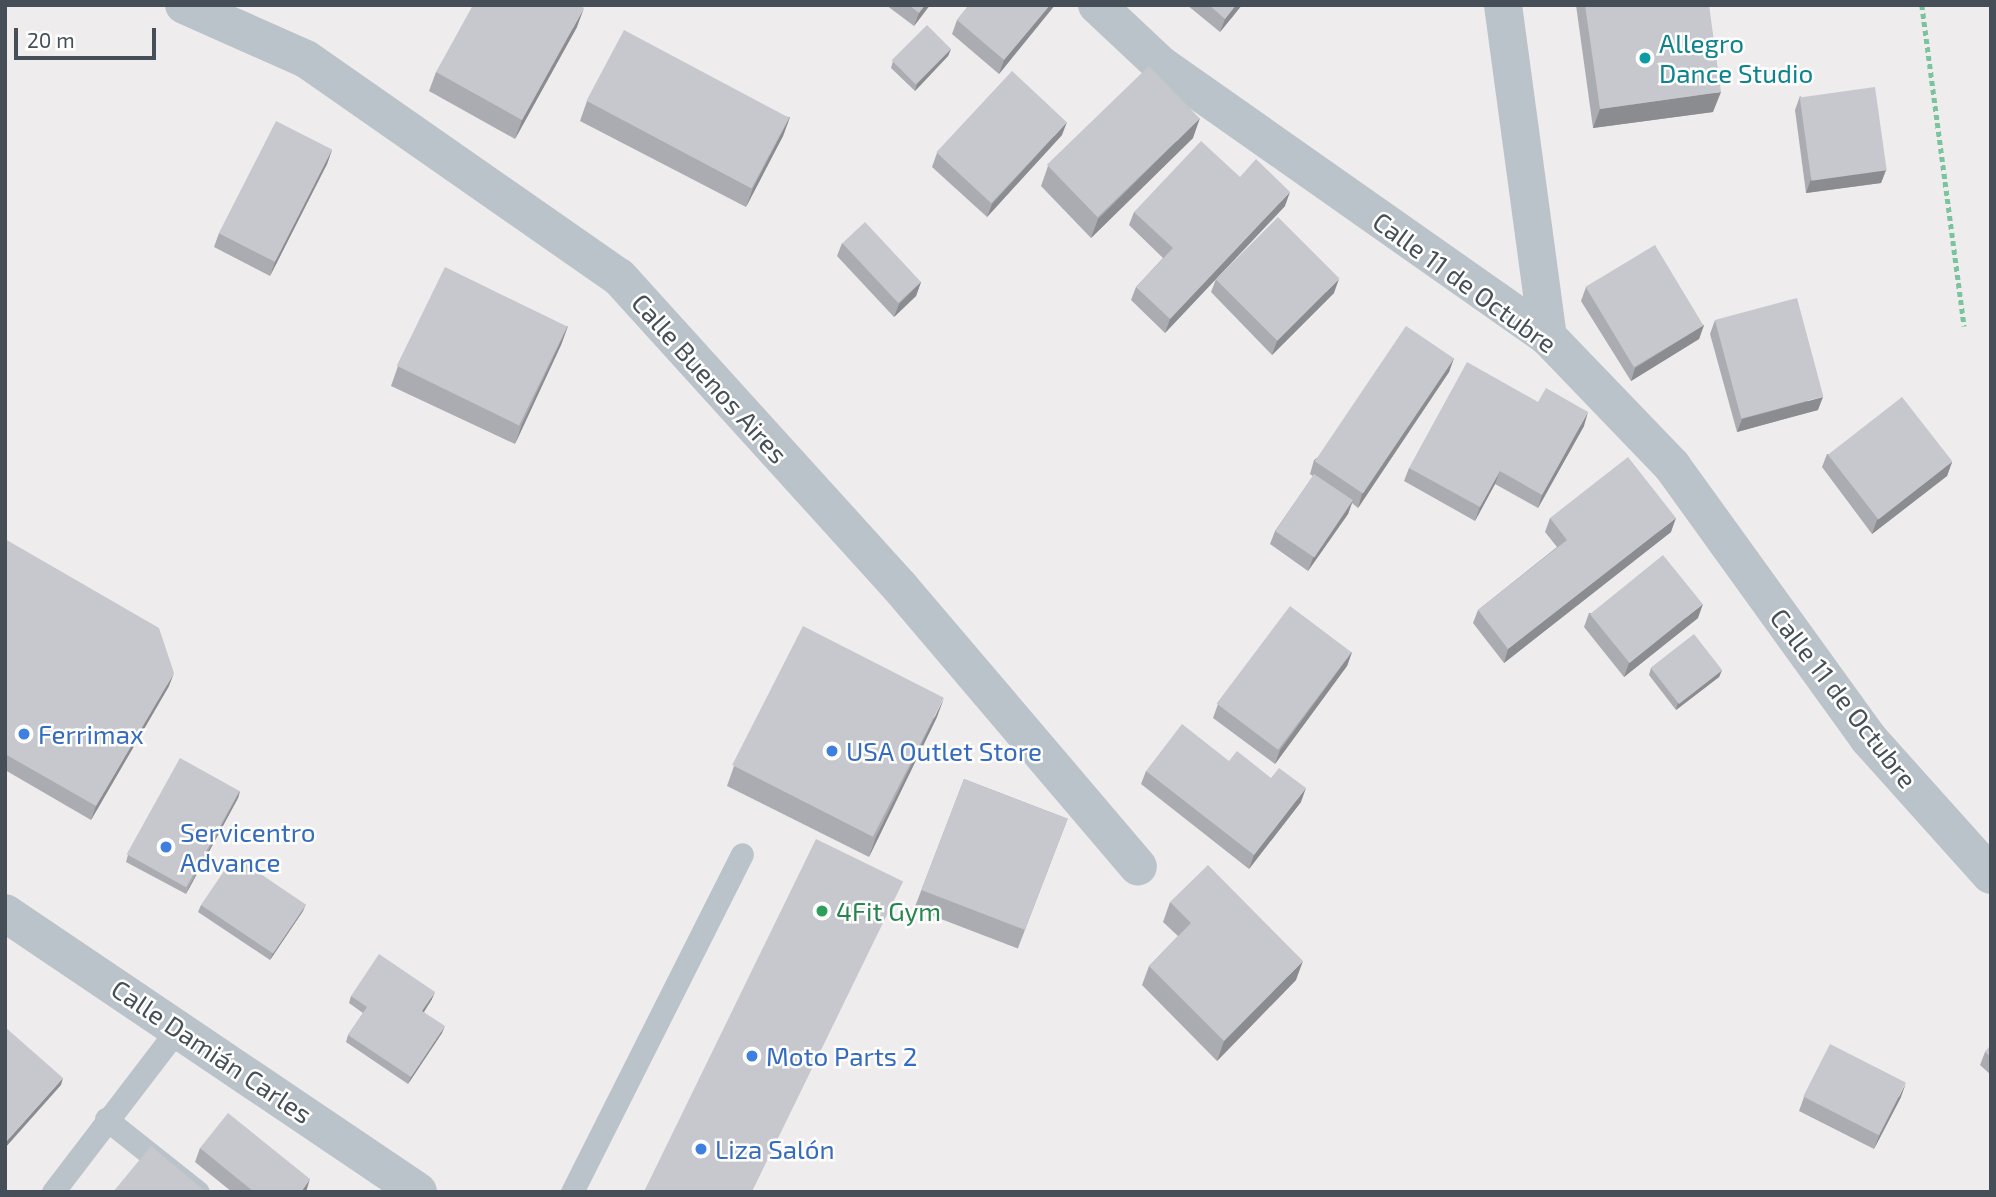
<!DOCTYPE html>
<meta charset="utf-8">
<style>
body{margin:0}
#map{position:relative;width:1996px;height:1197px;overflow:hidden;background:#eeecec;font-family:"Exo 2",sans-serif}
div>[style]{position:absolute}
.path>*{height:4.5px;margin-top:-2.25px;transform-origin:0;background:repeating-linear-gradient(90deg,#79c39d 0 5px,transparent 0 8.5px)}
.service>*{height:23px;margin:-11.5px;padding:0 11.5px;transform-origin:11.5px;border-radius:11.5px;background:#bbc3ca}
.minor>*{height:38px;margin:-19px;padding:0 19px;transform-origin:19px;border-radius:19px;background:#bbc3ca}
.tertiary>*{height:38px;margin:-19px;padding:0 19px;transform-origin:19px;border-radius:19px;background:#bbc3ca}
.wall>*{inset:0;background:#abacb1;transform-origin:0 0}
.shaded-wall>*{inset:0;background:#8b8c90}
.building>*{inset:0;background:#c7c8ce;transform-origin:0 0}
.dots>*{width:19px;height:19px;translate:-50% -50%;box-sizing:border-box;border:4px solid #fff;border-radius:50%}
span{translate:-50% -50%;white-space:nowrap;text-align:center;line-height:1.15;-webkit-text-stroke:5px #fff;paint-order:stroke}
.culture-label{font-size:26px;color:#0d838f}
.left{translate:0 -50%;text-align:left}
.street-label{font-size:26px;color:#464f57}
.shop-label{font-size:26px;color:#366cbe}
.leisure-label{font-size:26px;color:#27864d}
.frame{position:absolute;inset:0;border:7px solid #464f57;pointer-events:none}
.scale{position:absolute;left:14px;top:28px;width:142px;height:32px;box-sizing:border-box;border:4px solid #464f57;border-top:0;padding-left:9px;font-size:21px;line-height:24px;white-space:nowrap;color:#464f57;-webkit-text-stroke:5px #fff;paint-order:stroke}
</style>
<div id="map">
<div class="path">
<div style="left:1922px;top:5px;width:324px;rotate:82.5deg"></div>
</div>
<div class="service">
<div style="left:106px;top:1119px;width:117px;rotate:38.4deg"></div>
<div style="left:53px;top:1192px;width:208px;rotate:-52.6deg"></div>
<div style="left:572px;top:1192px;width:378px;rotate:-63.3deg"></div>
</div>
<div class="minor">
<div style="left:184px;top:5px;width:133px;rotate:23.9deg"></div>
<div style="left:306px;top:59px;width:381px;rotate:34.9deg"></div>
<div style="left:619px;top:277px;width:418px;rotate:47.8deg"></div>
<div style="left:900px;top:587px;width:367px;rotate:49.6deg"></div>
<div style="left:1097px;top:5px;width:88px;rotate:43.2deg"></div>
<div style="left:1161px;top:65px;width:473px;rotate:35.1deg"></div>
<div style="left:1548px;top:337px;width:179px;rotate:46.1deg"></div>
<div style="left:1672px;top:466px;width:335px;rotate:54.2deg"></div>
<div style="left:1868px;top:738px;width:184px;rotate:48.1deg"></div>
<div style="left:1503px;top:5px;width:335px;rotate:82.3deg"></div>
</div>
<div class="tertiary">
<div style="left:5px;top:913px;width:498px;rotate:34deg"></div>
</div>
<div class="wall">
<div style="clip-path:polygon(886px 5px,930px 5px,914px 26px)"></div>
<div style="clip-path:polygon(969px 5px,1055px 5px,999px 74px,952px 34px,957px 20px)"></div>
<div style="clip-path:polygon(1187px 5px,1242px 5px,1220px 32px)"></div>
<div style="clip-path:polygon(1576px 5px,1709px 5px,1713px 112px,1593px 128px)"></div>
<div style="clip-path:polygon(577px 27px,515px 139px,429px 91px,436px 72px)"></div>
<div style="clip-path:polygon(951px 49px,948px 56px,915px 91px,891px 68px,893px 61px)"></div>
<div style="clip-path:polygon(1800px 96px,1886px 170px,1881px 183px,1806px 193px,1795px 110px)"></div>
<div style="clip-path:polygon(587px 101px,790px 117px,783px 136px,746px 207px,580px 121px)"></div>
<div style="clip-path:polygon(1062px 135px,987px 217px,932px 167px,937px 153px)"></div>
<div style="clip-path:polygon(1193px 138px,1091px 238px,1041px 186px,1048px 166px)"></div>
<div style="clip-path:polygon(332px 150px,327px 164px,270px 276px,214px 247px,219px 233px)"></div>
<div style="clip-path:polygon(1240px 177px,1285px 206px,1218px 277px,1334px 293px,1272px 355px,1211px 292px,1216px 279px,1165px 333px,1131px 300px,1136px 287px,1163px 258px,1129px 225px,1134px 212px)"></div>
<div style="clip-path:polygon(842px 243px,921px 282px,916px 296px,894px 317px,837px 256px)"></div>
<div style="clip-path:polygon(1586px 287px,1704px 325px,1699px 339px,1631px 381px,1581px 301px)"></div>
<div style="clip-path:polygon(1715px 320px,1818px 410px,1737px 432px,1710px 334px)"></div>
<div style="clip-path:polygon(568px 326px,561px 345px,515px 444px,391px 386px,398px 366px)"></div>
<div style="clip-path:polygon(1454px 358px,1449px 372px,1358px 508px,1352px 503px,1348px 514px,1308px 571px,1270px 544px,1275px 531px,1313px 476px,1310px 474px,1314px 460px)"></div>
<div style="clip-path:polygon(1538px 402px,1584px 426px,1538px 508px,1495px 484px,1475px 521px,1404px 481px,1409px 468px)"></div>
<div style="clip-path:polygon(1827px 454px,1952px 462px,1947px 476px,1872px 534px,1822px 467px)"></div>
<div style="clip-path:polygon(1550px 518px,1671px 532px,1504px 663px,1473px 623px,1478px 610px,1557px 547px,1545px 532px)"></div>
<div style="clip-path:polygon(5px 539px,169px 686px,91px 820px,5px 770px)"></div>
<div style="clip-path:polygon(1589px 613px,1698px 618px,1624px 677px,1584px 627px)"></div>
<div style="clip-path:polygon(1352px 652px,1347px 666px,1275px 764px,1213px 718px,1218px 704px)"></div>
<div style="clip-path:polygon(1651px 668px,1722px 670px,1719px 677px,1676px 710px,1649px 675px)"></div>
<div style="clip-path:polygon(937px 717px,869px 857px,727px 786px,734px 766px)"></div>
<div style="clip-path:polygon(1229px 761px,1301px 802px,1249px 869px,1141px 784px,1146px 771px)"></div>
<div style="left:964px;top:779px;width:111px;height:139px;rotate:21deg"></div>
<div style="clip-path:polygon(240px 791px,238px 798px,186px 894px,126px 862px,128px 855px)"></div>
<div style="clip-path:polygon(1170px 902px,1296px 980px,1217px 1061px,1142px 985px,1149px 966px,1178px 936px,1163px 922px)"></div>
<div style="clip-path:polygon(201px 905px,303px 911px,270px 960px,198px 912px)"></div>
<div style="clip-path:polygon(351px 996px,432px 999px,424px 1012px,442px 1033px,408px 1084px,346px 1042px,348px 1035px,363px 1013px,349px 1003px)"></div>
<div style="clip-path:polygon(1991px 1045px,1991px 1075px,1980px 1065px,1985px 1052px)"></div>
<div style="clip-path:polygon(1804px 1097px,1901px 1097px,1874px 1149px,1799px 1111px)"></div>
<div style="clip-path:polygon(200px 1148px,306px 1192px,232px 1192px,195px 1162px)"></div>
</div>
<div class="shaded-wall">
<div style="clip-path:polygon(925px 5px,930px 5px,914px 26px,919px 13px)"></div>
<div style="clip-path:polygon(1050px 5px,1055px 5px,999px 74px,1004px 60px)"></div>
<div style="clip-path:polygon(1236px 5px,1242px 5px,1220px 32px,1225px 19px)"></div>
<div style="clip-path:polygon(584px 8px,577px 27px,515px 139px,522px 120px)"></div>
<div style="clip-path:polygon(951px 49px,948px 56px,915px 91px,917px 84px)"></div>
<div style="clip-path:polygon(1721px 92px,1713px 112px,1593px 128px,1600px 109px)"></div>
<div style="clip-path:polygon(790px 117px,783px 136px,746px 207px,753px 188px)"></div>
<div style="clip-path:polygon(1200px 118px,1193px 138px,1091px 238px,1098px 219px)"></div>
<div style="clip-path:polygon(1067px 122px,1062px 135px,987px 217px,992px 204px)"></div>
<div style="clip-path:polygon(332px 150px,327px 164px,270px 276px,275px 262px)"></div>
<div style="clip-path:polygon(1886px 170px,1881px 183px,1806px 193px,1811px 179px)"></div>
<div style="clip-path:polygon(1290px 192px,1285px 206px,1165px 333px,1170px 319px)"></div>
<div style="clip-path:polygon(1339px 279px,1334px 293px,1272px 355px,1277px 341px)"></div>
<div style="clip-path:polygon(921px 282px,916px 296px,894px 317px,899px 304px)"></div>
<div style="clip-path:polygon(1704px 325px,1699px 339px,1631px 381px,1635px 368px)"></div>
<div style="clip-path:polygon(568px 326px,561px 345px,515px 444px,522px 424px)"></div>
<div style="clip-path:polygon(1454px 358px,1449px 372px,1358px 508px,1362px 494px)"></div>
<div style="clip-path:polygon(1823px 397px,1818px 410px,1737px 432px,1742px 419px)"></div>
<div style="clip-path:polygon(1588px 412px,1584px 426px,1538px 508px,1542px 495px)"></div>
<div style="clip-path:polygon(1952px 462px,1947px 476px,1872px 534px,1877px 520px)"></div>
<div style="clip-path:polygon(1500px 471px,1495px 484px,1475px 521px,1480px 507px)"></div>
<div style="clip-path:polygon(1353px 500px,1348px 514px,1308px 571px,1313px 558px)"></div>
<div style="clip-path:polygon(1676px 518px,1671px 532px,1504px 663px,1508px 649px)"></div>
<div style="clip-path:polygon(1703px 604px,1698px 618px,1624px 677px,1629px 663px)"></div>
<div style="clip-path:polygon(1352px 652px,1347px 666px,1275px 764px,1280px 750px)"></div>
<div style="clip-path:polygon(1722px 670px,1719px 677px,1676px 710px,1678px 703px)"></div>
<div style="clip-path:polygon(174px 673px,169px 686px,91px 820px,96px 806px)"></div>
<div style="clip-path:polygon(944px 698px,937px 717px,869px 857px,876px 837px)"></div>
<div style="clip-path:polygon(1306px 788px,1301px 802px,1249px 869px,1254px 855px)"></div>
<div style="clip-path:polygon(240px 791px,238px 798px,186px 894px,189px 887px)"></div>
<div style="clip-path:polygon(306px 904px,303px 911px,270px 960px,273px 953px)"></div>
<div style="clip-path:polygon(1303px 961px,1296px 980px,1217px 1061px,1224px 1041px)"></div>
<div style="clip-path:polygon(435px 992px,432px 999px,420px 1018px,422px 1011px)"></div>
<div style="clip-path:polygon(445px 1026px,442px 1033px,408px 1084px,411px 1077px)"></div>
<div style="clip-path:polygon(63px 1078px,61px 1085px,5px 1148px,5px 1143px)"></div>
<div style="clip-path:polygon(1906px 1083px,1901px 1097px,1874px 1149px,1879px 1136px)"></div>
<div style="clip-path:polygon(310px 1179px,306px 1192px,301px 1192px)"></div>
</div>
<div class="building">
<div style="clip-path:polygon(473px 5px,579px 5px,584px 8px,522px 120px,436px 72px)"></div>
<div style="clip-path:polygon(909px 5px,925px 5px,919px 13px)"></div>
<div style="clip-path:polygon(969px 5px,1050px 5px,1004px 60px,957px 20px)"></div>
<div style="clip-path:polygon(1209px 5px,1236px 5px,1225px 19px)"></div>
<div style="clip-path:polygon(1585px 5px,1709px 5px,1721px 92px,1600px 109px)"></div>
<div style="left:927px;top:25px;width:34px;height:50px;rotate:45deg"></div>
<div style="left:624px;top:30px;width:187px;height:80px;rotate:28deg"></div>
<div style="left:1149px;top:66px;width:73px;height:142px;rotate:46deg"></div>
<div style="left:1012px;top:71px;width:75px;height:111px;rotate:43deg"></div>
<div style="left:1875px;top:87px;width:84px;height:76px;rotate:82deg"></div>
<div style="left:276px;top:121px;width:63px;height:126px;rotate:27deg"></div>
<div style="clip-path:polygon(1201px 141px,1240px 177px,1256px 159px,1290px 192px,1170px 319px,1136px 287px,1173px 248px,1134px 212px)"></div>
<div style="left:1278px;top:217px;width:87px;height:88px;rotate:45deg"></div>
<div style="left:865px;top:222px;width:82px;height:31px;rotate:47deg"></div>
<div style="left:1655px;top:245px;width:94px;height:81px;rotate:59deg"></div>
<div style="left:445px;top:267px;width:136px;height:110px;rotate:26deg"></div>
<div style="left:1797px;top:298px;width:102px;height:85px;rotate:75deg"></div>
<div style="left:1406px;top:326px;width:58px;height:163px;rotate:34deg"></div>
<div style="clip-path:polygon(1467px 362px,1538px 402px,1546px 388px,1588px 412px,1542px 495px,1500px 471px,1480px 507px,1409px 468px)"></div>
<div style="left:1902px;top:397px;width:82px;height:94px;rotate:52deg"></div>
<div style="clip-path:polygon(1628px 457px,1676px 518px,1508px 649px,1478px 610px,1567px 540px,1550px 518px)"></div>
<div style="left:1314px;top:474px;width:47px;height:69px;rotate:34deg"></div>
<div style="clip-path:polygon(5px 539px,159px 628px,174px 673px,96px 806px,5px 754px)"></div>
<div style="left:1663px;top:555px;width:63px;height:94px;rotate:51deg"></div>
<div style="left:1290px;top:606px;width:77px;height:122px;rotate:37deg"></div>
<div style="left:803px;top:626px;width:158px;height:156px;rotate:27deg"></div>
<div style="left:1694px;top:634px;width:46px;height:55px;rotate:52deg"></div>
<div style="clip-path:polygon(1182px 724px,1229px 761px,1237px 751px,1271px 778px,1279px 768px,1306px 788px,1254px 855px,1146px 771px)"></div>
<div style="left:180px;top:758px;width:68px;height:110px;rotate:29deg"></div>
<div style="left:964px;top:779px;width:111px;height:119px;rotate:21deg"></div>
<div style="left:816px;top:839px;width:97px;height:393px;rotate:26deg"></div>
<div style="left:234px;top:856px;width:87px;height:59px;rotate:34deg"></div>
<div style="clip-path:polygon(1208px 865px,1303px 961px,1224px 1041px,1149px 966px,1191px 923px,1170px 902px)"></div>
<div style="clip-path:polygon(379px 954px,435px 992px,422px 1011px,445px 1026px,411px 1077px,348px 1035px,367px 1007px,351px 996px)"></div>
<div style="clip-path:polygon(5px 1027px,63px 1078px,5px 1143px)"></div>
<div style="left:1830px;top:1044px;width:85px;height:59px;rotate:27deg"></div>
<div style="clip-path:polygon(1991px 1045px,1991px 1057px,1985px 1052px)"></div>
<div style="clip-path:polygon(228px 1113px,310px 1179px,301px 1192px,254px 1192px,200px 1148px)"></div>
<div style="clip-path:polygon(151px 1146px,206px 1192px,113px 1192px)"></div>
</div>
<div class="dots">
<div style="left:1645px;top:58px;background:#0f9aa8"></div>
<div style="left:24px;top:734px;background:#3f7fe0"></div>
<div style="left:832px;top:751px;background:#3f7fe0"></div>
<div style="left:166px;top:847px;background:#3f7fe0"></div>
<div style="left:822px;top:911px;background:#2e9e5b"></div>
<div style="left:752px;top:1056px;background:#3f7fe0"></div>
<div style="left:701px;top:1149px;background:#3f7fe0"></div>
</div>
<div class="culture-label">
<span class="left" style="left:1659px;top:58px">Allegro<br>Dance Studio</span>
</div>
<div class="street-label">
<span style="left:1465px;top:282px;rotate:36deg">Calle 11 de Octubre</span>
<span style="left:710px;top:378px;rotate:48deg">Calle Buenos Aires</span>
<span style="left:1844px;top:698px;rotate:52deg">Calle 11 de Octubre</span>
<span style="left:212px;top:1051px;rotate:34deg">Calle Damián Carles</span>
</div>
<div class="shop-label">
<span class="left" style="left:38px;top:734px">Ferrimax</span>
<span class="left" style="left:846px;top:751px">USA Outlet Store</span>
<span class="left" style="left:180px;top:847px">Servicentro<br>Advance</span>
<span class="left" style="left:766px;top:1056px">Moto Parts 2</span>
<span class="left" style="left:715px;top:1149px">Liza Salón</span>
</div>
<div class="leisure-label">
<span class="left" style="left:836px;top:911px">4Fit Gym</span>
</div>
<div class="frame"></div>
<div class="scale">20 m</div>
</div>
